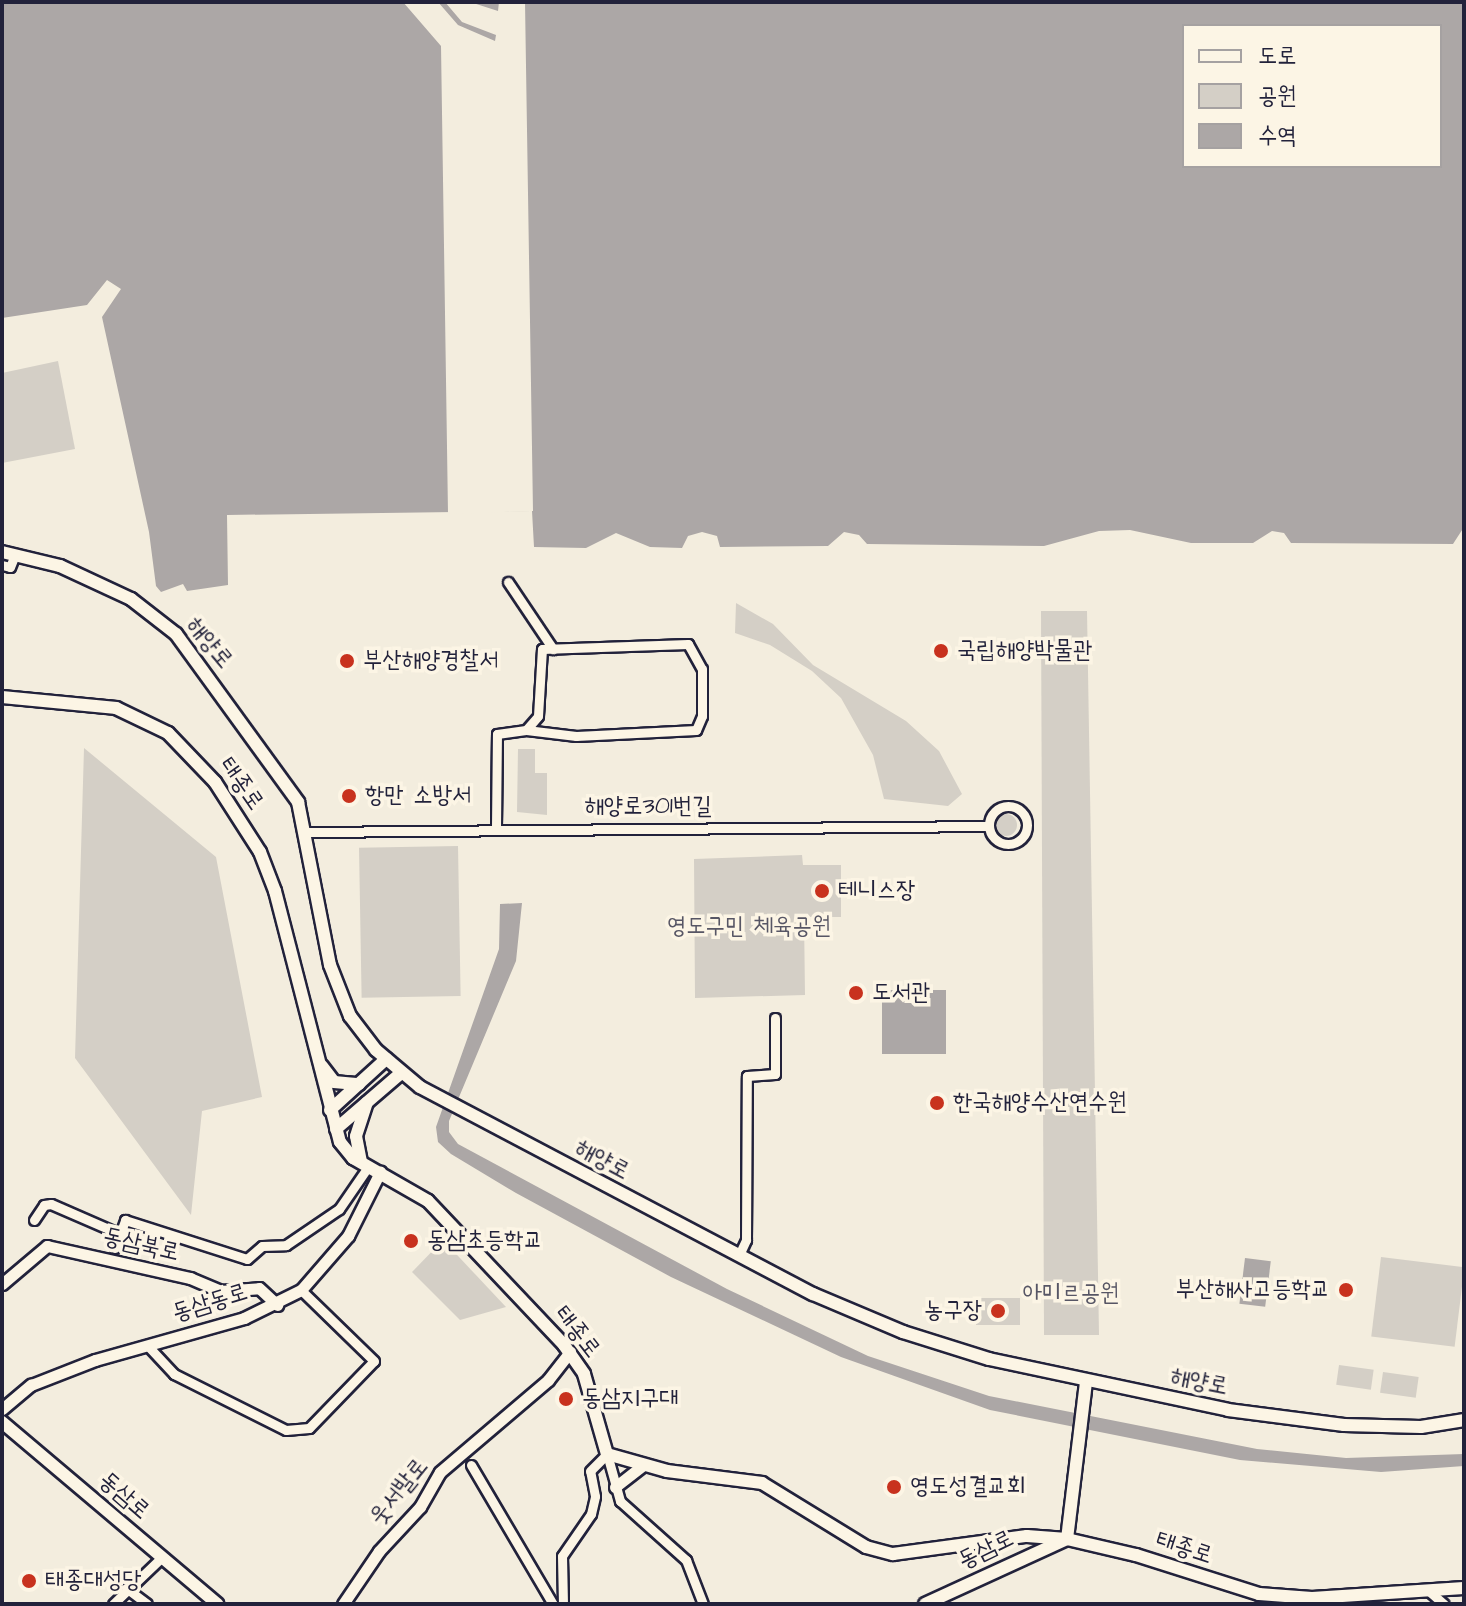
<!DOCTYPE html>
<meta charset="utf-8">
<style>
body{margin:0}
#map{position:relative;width:1466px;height:1606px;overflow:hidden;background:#f3edde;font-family:"Architects Daughter","Poor Story",sans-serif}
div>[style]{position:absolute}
.green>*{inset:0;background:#d4cfc6;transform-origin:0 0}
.round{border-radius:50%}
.water>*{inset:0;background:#aca7a6;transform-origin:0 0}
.pier>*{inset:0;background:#f3edde}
.roads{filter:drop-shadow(2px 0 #22223b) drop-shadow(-2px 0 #22223b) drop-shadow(0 2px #22223b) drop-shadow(0 -2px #22223b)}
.minor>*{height:9px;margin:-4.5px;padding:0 4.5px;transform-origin:4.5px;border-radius:4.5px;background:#fcf5e5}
.minor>.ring{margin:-4.5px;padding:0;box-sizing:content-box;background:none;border:9px solid #fcf5e5;border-radius:50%}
.tertiary>*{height:11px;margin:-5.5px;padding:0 5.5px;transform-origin:5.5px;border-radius:5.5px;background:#fcf5e5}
.secondary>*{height:12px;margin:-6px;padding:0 6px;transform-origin:6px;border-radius:6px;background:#fcf5e5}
.dots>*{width:22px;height:22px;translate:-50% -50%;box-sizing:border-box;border:4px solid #fcf5e5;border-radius:50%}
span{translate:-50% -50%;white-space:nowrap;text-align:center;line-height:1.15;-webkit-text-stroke:7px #fcf5e5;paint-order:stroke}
.street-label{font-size:24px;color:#22223b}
.poi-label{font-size:24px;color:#22223b}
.left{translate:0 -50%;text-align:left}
.right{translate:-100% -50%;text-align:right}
.park-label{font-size:24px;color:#575665}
.frame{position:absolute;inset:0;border:4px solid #22223b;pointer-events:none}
.legend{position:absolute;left:1182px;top:24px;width:260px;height:144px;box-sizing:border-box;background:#fcf5e5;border:2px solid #a5a1a1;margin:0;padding:10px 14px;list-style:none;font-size:24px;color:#22223b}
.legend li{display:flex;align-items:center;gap:16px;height:40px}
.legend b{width:40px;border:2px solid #a5a1a1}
</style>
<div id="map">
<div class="green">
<div style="clip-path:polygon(58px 361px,75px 449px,2px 463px,2px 373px)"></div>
<div style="clip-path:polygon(736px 603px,773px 624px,813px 665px,906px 721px,939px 751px,962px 794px,948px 806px,884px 799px,873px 755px,841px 698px,812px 671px,770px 645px,735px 633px)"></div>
<div style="clip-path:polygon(1041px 611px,1087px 611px,1099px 1335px,1044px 1335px)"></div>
<div style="clip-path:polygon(84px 748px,216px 857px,262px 1097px,202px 1111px,191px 1215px,75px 1058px)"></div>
<div style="clip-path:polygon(518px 749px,535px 749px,535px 773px,547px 773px,547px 815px,517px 812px)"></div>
<div class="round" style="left:995px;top:814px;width:22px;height:22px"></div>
<div style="left:458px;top:846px;width:150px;height:99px;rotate:89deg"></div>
<div style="clip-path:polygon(802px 855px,803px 865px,841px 865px,841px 917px,804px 917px,805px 995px,695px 998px,694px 859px)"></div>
<div style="clip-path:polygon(443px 1240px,506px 1307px,460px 1320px,412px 1272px)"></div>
<div style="left:1381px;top:1257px;width:84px;height:80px;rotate:7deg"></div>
<div style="left:976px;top:1298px;width:44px;height:27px"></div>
<div style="left:1339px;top:1365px;width:35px;height:20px;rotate:8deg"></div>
<div style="left:1383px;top:1372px;width:36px;height:21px;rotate:8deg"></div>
</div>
<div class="water">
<div style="clip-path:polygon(evenodd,2px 2px,1464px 2px,1464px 527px,1453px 544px,1291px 543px,1284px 533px,1272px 531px,1253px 543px,1191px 543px,1130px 530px,1099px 531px,1044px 546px,867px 544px,859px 535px,844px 532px,828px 546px,720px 547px,717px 536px,702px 532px,688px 536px,682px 548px,650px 547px,616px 533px,586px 548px,534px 547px,532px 511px,227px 515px,228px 585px,187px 591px,183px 584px,161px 592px,156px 586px,149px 532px,102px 317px,121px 289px,107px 280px,87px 305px,2px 318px,2px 2px,1184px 26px,1440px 26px,1440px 166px,1184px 166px,1184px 26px)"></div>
<div style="clip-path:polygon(522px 903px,516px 961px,449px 1121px,449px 1132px,458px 1144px,727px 1289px,868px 1356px,989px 1396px,1257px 1449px,1346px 1458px,1464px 1454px,1464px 1466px,1381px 1472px,1240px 1460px,990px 1410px,841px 1357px,671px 1277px,516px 1193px,451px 1154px,438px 1142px,436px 1127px,499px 949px,500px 904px)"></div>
<div style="left:946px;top:990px;width:64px;height:64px;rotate:90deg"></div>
<div style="left:1245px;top:1258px;width:26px;height:46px;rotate:7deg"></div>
</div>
<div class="pier">
<div style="clip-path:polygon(403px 2px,438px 2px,458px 25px,495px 41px,496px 35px,462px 22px,445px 2px,470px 2px,498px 11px,499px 2px,525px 2px,533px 511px,448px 514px,441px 46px)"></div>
</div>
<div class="roads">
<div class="minor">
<div style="left:2px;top:565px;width:8px;rotate:14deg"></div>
<div style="left:10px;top:567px;width:11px;rotate:-68deg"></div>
<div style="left:508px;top:582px;width:81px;rotate:56.1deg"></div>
<div style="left:688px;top:644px;width:29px;rotate:61deg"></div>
<div style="left:702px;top:669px;width:47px;rotate:90deg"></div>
<div style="left:702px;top:716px;width:15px;rotate:113deg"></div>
<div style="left:696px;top:730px;width:120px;rotate:177.1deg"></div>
<div style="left:576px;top:736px;width:50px;rotate:-173.2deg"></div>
<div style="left:526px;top:730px;width:18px;rotate:-49deg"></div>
<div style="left:538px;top:716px;width:67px;rotate:-86.6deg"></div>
<div style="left:542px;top:649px;width:146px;rotate:-2deg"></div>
<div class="ring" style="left:989px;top:806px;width:29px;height:29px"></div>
<div style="left:496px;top:827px;width:93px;rotate:-89.4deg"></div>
<div style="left:497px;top:734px;width:29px;rotate:-8deg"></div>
<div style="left:307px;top:832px;width:681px;rotate:-0.5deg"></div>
<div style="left:34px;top:1220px;width:18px;rotate:-56deg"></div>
<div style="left:44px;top:1205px;width:7px;rotate:-8deg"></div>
<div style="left:51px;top:1204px;width:75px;rotate:23.5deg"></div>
<div style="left:115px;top:1248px;width:30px;rotate:-70deg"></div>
<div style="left:125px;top:1220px;width:128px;rotate:17.7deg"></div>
<div style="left:247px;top:1259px;width:20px;rotate:-41deg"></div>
<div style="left:262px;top:1246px;width:24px;rotate:-2deg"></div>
<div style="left:286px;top:1245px;width:64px;rotate:-34.2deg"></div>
<div style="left:339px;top:1209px;width:51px;rotate:-55.4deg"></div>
<div style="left:739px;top:1255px;width:17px;rotate:-65deg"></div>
<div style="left:746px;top:1240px;width:164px;rotate:-89.7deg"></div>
<div style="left:747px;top:1076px;width:28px;rotate:-4deg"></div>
<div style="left:775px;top:1074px;width:56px;rotate:-90deg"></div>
<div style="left:147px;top:1345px;width:40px;rotate:47deg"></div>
<div style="left:174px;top:1374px;width:125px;rotate:26.6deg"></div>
<div style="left:286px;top:1430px;width:23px;rotate:-5deg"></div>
<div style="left:309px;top:1428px;width:93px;rotate:-45.9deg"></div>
<div style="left:374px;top:1361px;width:102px;rotate:-135.8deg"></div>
<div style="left:607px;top:1454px;width:49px;rotate:74.5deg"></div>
<div style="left:620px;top:1501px;width:89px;rotate:41.8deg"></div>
<div style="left:686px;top:1560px;width:47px;rotate:68.9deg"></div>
<div style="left:471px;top:1465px;width:161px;rotate:59.5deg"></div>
<div style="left:126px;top:1588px;width:26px;rotate:37deg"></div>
<div style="left:1430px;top:1592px;width:18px;rotate:41deg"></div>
<div style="left:113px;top:1604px;width:68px;rotate:-43.8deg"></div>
<div style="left:563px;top:1604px;width:48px;rotate:-91.2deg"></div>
<div style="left:562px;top:1556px;width:51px;rotate:-55.4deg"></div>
<div style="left:591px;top:1514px;width:18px;rotate:-77deg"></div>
<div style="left:595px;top:1496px;width:25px;rotate:-101deg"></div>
<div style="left:590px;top:1471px;width:24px;rotate:-45deg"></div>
</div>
<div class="tertiary">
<div style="left:2px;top:1284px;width:59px;rotate:-40.2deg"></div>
<div style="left:47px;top:1246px;width:147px;rotate:12.6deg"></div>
<div style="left:190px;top:1278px;width:33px;rotate:23deg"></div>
<div style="left:220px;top:1291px;width:39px;rotate:-4deg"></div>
<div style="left:259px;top:1288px;width:25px;rotate:43deg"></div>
<div style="left:2px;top:1409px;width:38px;rotate:-40deg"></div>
<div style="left:31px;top:1385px;width:69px;rotate:-21.3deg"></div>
<div style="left:95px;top:1360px;width:155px;rotate:-15.7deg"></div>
<div style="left:244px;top:1318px;width:64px;rotate:-26.2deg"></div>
<div style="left:301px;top:1290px;width:72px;rotate:-49deg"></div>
<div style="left:348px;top:1236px;width:72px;rotate:-63.4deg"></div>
<div style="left:615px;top:1487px;width:36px;rotate:-38deg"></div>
<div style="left:343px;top:1604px;width:64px;rotate:-55.8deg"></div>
<div style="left:379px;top:1551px;width:60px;rotate:-47deg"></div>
<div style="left:420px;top:1507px;width:40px;rotate:-60.3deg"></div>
<div style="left:440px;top:1472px;width:142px;rotate:-40.4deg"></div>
<div style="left:548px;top:1380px;width:36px;rotate:-52deg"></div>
</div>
<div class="secondary">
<div style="left:2px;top:552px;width:60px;rotate:13.6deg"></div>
<div style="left:60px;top:566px;width:78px;rotate:24.9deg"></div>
<div style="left:131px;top:599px;width:57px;rotate:37.9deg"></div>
<div style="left:176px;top:634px;width:208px;rotate:54deg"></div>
<div style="left:298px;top:802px;width:166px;rotate:78.9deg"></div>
<div style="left:330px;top:965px;width:55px;rotate:68.6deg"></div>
<div style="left:350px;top:1016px;width:43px;rotate:52.6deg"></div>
<div style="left:376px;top:1050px;width:57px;rotate:40.1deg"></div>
<div style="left:420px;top:1087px;width:444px;rotate:27.8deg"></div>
<div style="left:813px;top:1294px;width:98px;rotate:22.9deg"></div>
<div style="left:903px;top:1332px;width:90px;rotate:17.4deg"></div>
<div style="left:989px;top:1359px;width:244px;rotate:12deg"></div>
<div style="left:1228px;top:1410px;width:117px;rotate:7.4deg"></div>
<div style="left:1344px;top:1425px;width:77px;rotate:1.5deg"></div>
<div style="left:1421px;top:1427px;width:44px;rotate:-9.2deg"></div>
<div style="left:2px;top:697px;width:115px;rotate:5.5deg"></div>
<div style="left:116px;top:708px;width:58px;rotate:25.7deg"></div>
<div style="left:168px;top:733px;width:68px;rotate:46.2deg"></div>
<div style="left:215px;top:782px;width:83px;rotate:57.3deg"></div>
<div style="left:260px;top:852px;width:42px;rotate:69deg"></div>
<div style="left:275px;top:891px;width:259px;rotate:75.5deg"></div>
<div style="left:340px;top:1142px;width:21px;rotate:51deg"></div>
<div style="left:353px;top:1158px;width:86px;rotate:29.8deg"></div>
<div style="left:428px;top:1201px;width:198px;rotate:46.6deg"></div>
<div style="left:564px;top:1345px;width:35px;rotate:55deg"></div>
<div style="left:584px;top:1374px;width:83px;rotate:74deg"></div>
<div style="left:607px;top:1454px;width:62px;rotate:15.8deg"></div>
<div style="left:667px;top:1471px;width:96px;rotate:7.2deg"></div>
<div style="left:762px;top:1483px;width:122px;rotate:31.6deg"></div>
<div style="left:866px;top:1547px;width:28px;rotate:15deg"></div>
<div style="left:893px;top:1554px;width:135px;rotate:-7.7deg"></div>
<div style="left:1027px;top:1536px;width:40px;rotate:4.3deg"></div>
<div style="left:1067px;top:1539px;width:71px;rotate:13.1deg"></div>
<div style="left:1136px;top:1555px;width:129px;rotate:17.6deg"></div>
<div style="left:1259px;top:1594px;width:53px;rotate:4.3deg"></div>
<div style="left:1312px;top:1598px;width:152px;rotate:-3.8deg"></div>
<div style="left:322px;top:1066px;width:20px;rotate:53deg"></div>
<div style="left:334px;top:1082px;width:25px;rotate:5deg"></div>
<div style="left:330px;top:1110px;width:76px;rotate:-42.3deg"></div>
<div style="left:336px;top:1129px;width:86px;rotate:-40.7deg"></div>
<div style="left:361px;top:1162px;width:26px;rotate:-101deg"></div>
<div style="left:356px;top:1136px;width:35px;rotate:-72deg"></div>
<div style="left:2px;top:1422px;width:282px;rotate:40.2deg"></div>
<div style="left:925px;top:1604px;width:156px;rotate:-24.6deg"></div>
<div style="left:1067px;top:1539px;width:159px;rotate:-83.1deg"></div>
</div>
</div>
<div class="dots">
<div style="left:941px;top:651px;background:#c8321e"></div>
<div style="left:347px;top:661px;background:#c8321e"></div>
<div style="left:349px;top:796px;background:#c8321e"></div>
<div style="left:822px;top:891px;background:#c8321e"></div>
<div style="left:856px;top:993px;background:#c8321e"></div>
<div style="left:937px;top:1103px;background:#c8321e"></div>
<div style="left:411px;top:1241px;background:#c8321e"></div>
<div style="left:1346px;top:1290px;background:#c8321e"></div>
<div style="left:998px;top:1311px;background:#c8321e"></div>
<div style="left:566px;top:1399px;background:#c8321e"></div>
<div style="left:894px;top:1487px;background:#c8321e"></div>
<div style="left:29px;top:1581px;background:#c8321e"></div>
</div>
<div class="street-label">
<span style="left:209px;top:643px;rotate:50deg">해양로</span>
<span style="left:241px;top:784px;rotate:55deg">태종로</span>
<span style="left:648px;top:807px">해양로301번길</span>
<span style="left:602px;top:1160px;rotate:28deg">해양로</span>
<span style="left:141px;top:1245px;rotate:13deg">동삼북로</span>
<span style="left:210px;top:1303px;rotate:-17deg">동삼동로</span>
<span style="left:577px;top:1332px;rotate:52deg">태종로</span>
<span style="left:1199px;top:1382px;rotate:11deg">해양로</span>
<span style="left:399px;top:1492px;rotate:-51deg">웃서발로</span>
<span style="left:124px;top:1496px;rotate:41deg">동삼로</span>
<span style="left:1184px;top:1548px;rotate:18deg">태종로</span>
<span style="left:986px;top:1550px;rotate:-26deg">동삼로</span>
</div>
<div class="poi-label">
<span class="left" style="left:957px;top:651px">국립해양박물관</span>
<span class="left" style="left:363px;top:661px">부산해양경찰서</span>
<span class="left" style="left:365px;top:796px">항만 소방서</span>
<span class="left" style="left:838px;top:891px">테니스장</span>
<span class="left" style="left:872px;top:993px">도서관</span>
<span class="left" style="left:953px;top:1103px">한국해양수산연수원</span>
<span class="left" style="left:427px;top:1241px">동삼초등학교</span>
<span class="right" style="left:1330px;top:1290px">부산해사고등학교</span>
<span class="right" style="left:982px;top:1311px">농구장</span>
<span class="left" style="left:582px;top:1399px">동삼지구대</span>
<span class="left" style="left:910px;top:1487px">영도성결교회</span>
<span class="left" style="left:45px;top:1581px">태종대성당</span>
</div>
<div class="park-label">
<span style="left:749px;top:927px">영도구민 체육공원</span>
<span style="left:1071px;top:1294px">아미르공원</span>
</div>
<div class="frame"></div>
<ul class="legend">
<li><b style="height:10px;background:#fcf5e5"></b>도로</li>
<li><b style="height:22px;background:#d4cfc6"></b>공원</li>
<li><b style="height:22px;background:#aca7a6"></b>수역</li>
</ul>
</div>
